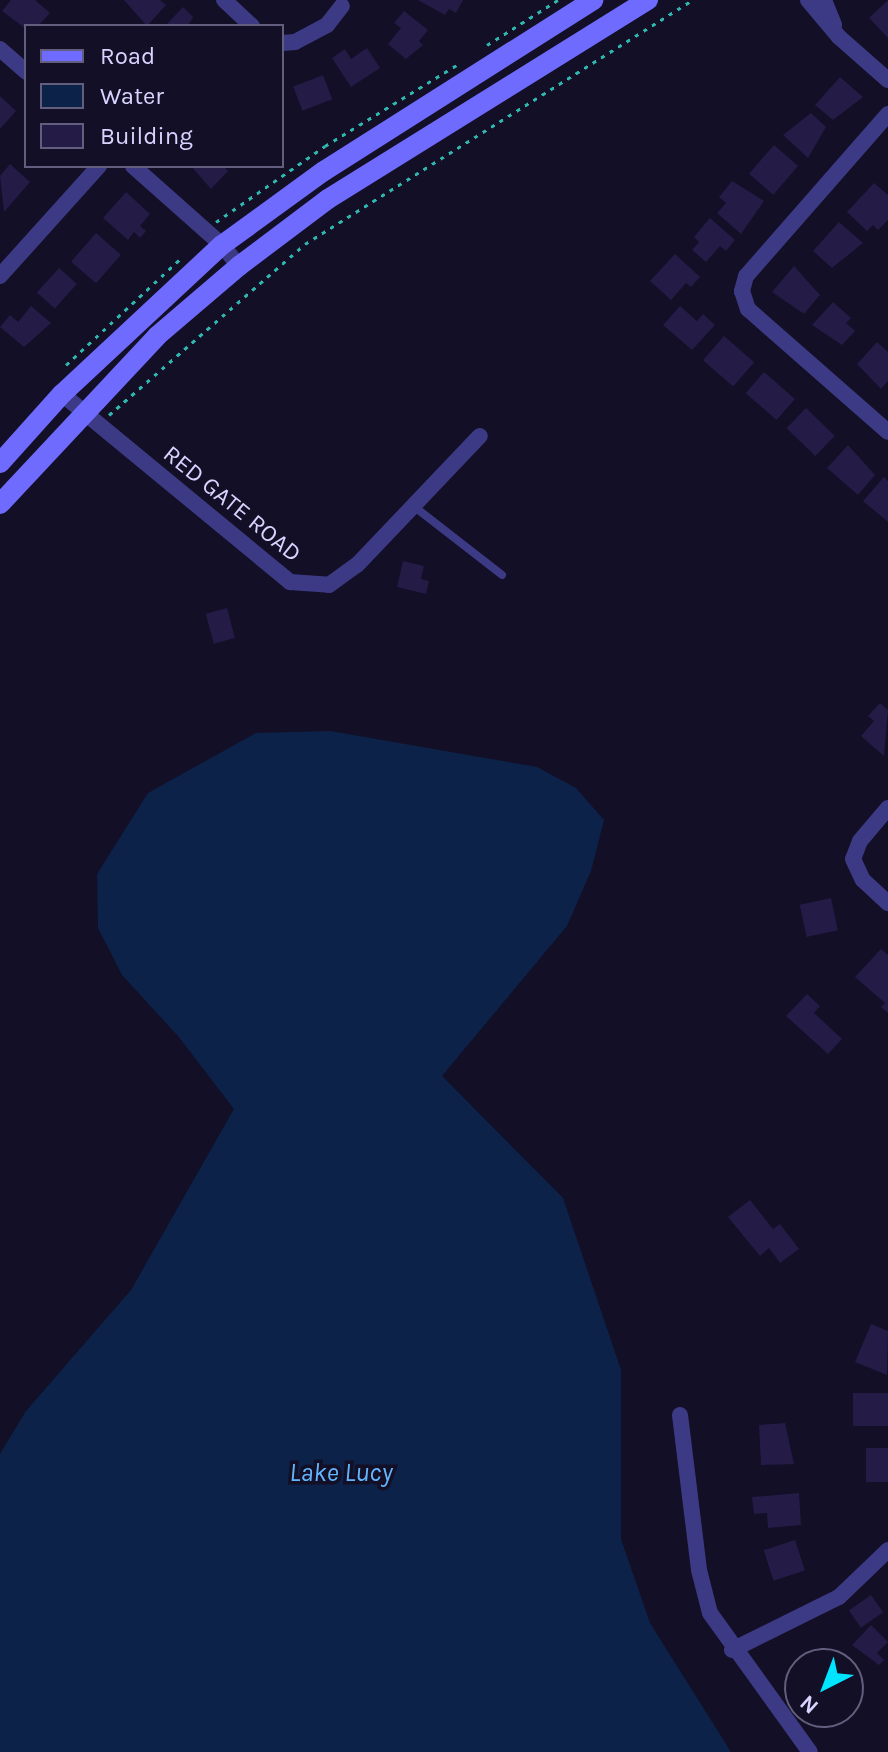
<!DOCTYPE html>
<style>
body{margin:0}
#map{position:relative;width:888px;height:1752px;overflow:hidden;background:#130f26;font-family:Karla,sans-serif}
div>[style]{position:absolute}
.water>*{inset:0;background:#0c2248}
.building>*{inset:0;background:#241b47;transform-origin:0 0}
.path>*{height:3px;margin-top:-1.5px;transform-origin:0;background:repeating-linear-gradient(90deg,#2fb8b0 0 4px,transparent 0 10px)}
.lane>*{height:8px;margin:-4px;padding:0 4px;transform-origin:4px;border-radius:4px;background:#3d3a85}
.street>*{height:16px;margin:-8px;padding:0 8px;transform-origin:8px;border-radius:8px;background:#3d3a85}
.secondary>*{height:20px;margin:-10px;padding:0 10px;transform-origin:10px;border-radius:10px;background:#6f6bff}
span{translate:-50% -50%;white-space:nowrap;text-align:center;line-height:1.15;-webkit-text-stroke:7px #130f26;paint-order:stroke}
.street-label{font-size:24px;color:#d9d4ff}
.water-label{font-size:26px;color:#62b6ff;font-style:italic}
.legend{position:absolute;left:24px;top:24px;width:260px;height:144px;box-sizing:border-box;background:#130f26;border:2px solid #625e7d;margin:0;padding:10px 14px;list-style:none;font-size:24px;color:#d9d4ff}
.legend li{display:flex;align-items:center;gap:16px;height:40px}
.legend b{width:40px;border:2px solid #625e7d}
.north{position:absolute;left:784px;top:1648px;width:80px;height:80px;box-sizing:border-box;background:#130f26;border:2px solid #625e7d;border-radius:50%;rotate:222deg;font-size:22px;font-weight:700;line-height:32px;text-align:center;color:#d9d4ff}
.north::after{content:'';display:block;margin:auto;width:28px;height:36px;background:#00e5ff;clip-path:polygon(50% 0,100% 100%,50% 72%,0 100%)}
</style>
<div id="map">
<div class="water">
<div style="clip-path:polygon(330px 731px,537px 767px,576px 788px,604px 820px,591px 871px,567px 926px,442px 1076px,563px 1198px,621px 1370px,621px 1539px,650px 1623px,731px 1752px,0 1752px,0 1454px,26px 1411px,131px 1290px,234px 1109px,178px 1036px,122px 975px,98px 928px,97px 874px,148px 793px,256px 733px)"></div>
</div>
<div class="building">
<div style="clip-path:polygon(11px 0,35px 0,50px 13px,38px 26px,26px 29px,2px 11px)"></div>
<div style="clip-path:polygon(124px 0,160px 0,166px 5px,147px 26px)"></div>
<div style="clip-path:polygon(418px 0,463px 0,456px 13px,449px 9px,445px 15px)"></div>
<div style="clip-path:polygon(888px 0,888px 38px,869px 18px)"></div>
<div style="clip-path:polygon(183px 7px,193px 17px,188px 26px,165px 26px)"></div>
<div style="clip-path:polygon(404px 11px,428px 30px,419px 41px,423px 45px,406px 59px,388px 44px,401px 28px,394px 23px)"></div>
<div style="clip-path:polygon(367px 48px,380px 68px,351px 87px,332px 58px,345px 49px,351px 59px)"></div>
<div style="left:323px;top:75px;width:26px;height:32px;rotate:69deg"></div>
<div style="clip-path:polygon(840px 77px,863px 97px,833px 120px,815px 105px)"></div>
<div style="clip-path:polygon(0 96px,16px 111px,0 129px)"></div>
<div style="clip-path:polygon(811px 113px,826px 127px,808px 158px,783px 135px)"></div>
<div style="left:774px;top:145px;width:32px;height:38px;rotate:41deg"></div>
<div style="clip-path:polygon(10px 164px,30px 182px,4px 212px,0 176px)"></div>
<div style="clip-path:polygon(191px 166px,223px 166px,228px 171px,211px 189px)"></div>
<div style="clip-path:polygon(732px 181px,764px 201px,741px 234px,717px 213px,726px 203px,719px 197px)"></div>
<div style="clip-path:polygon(874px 183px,888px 195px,888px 220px,878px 230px,873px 225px,867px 231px,847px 212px)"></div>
<div style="clip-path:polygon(126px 192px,150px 214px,140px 226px,146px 231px,140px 238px,134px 232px,128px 240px,103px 218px)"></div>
<div style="clip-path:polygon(710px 218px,735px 240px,726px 251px,720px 246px,706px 262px,692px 250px,699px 242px,694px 237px)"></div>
<div style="clip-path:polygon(839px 222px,863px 243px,832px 268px,813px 251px)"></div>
<div style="left:96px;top:233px;width:33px;height:38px;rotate:41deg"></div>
<div style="clip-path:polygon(675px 254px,700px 277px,691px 287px,686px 283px,671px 300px,650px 281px)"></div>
<div style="clip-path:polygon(794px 266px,820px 295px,804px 314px,772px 292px)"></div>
<div style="left:59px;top:268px;width:24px;height:33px;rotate:42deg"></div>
<div style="clip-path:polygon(833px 302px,851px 318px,846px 323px,855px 331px,842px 345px,812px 325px)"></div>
<div style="clip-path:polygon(31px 306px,51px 323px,24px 347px,0 327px,10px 315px,18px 322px)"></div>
<div style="clip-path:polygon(680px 306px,697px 321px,703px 314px,715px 325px,692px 350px,663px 325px)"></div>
<div style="left:724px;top:336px;width:40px;height:32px;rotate:41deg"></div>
<div style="clip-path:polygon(877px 342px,888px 352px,888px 381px,881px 389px,857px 364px)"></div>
<div style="left:764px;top:372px;width:41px;height:28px;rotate:41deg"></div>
<div style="left:806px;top:408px;width:40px;height:28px;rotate:44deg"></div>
<div style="clip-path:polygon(848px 445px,875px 475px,858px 495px,827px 468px)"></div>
<div style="clip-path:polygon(884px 477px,888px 481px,888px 522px,863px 501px)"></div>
<div style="clip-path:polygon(403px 561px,424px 566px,421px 579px,429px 581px,426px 594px,397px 587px)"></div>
<div style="left:227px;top:608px;width:31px;height:22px;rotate:75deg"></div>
<div style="clip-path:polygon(880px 703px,888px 710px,884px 756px,861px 736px,874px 721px,868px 716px)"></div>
<div style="left:831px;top:898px;width:33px;height:32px;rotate:78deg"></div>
<div style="clip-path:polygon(881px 949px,888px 955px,888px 1013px,881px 1007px,885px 1003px,855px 977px)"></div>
<div style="clip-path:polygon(807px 994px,820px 1006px,814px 1013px,842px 1039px,828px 1054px,786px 1016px)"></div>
<div style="clip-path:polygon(750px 1200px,773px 1229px,780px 1224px,799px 1249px,780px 1263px,769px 1248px,760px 1256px,728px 1217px)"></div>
<div style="clip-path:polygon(871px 1324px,888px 1331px,887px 1375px,855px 1362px)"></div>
<div style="left:888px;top:1393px;width:33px;height:35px;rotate:90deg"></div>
<div style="clip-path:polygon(785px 1423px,794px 1464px,761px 1465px,759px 1425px)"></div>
<div style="left:888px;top:1448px;width:34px;height:22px;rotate:90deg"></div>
<div style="clip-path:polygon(799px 1493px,801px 1525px,768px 1528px,767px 1513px,754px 1514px,752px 1497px)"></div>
<div style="left:795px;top:1540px;width:32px;height:33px;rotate:72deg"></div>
<div style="left:871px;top:1595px;width:21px;height:27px;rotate:55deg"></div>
<div style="clip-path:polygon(871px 1625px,888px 1642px,877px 1653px,884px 1660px,879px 1665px,852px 1645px)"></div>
</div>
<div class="path">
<div style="left:487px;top:45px;width:84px;rotate:-32.4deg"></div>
<div style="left:216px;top:222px;width:133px;rotate:-34.9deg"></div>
<div style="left:325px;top:146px;width:158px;rotate:-31.6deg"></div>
<div style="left:66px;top:365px;width:156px;rotate:-42.9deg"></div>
<div style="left:109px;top:415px;width:260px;rotate:-41.1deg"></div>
<div style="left:305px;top:244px;width:458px;rotate:-32.2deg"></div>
</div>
<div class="lane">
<div style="left:416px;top:508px;width:109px;rotate:37.9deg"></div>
</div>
<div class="street">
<div style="left:224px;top:0;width:38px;rotate:43deg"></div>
<div style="left:808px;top:0;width:48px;rotate:50deg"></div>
<div style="left:839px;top:37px;width:65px;rotate:41.3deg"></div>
<div style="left:824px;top:0;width:27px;rotate:68deg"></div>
<div style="left:282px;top:43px;width:13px;rotate:-4deg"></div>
<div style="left:295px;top:42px;width:36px;rotate:-28deg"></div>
<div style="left:327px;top:25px;width:24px;rotate:-52deg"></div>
<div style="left:0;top:49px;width:35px;rotate:41deg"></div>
<div style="left:888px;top:114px;width:215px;rotate:131.2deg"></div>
<div style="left:746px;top:276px;width:16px;rotate:105deg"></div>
<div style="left:742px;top:291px;width:19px;rotate:72deg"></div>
<div style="left:748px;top:309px;width:186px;rotate:41.3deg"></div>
<div style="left:133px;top:166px;width:119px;rotate:41.6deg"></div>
<div style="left:222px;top:245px;width:27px;rotate:51deg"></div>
<div style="left:0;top:276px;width:148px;rotate:-48deg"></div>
<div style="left:62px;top:394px;width:296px;rotate:39.5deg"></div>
<div style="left:290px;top:582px;width:39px;rotate:4deg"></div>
<div style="left:329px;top:585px;width:34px;rotate:-36deg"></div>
<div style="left:357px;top:565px;width:178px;rotate:-46.4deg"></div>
<div style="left:888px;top:808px;width:43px;rotate:130.3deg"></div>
<div style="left:860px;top:841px;width:19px;rotate:111deg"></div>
<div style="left:853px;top:859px;width:23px;rotate:65deg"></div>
<div style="left:863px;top:880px;width:34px;rotate:43deg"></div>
<div style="left:680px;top:1415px;width:156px;rotate:83deg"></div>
<div style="left:699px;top:1570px;width:44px;rotate:75.7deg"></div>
<div style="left:710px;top:1613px;width:171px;rotate:54.3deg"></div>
<div style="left:732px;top:1650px;width:119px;rotate:-26.4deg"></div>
<div style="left:839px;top:1597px;width:68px;rotate:-43.8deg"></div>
</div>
<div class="secondary">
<div style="left:0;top:463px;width:93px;rotate:-48.1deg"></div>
<div style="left:62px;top:394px;width:219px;rotate:-43deg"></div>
<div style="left:222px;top:245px;width:126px;rotate:-36deg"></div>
<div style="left:324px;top:171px;width:319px;rotate:-32.4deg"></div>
<div style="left:0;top:504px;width:230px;rotate:-46.9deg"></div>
<div style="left:157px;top:336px;width:108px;rotate:-40.5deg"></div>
<div style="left:239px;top:266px;width:111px;rotate:-37deg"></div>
<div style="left:328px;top:199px;width:377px;rotate:-31.9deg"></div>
</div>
<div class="street-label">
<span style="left:232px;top:504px;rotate:39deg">RED GATE ROAD</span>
</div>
<div class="water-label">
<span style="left:341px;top:1473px">Lake Lucy</span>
</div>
<ul class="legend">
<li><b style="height:10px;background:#6f6bff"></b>Road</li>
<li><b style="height:22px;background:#0c2248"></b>Water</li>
<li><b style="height:22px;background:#241b47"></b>Building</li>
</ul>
<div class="north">N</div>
</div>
